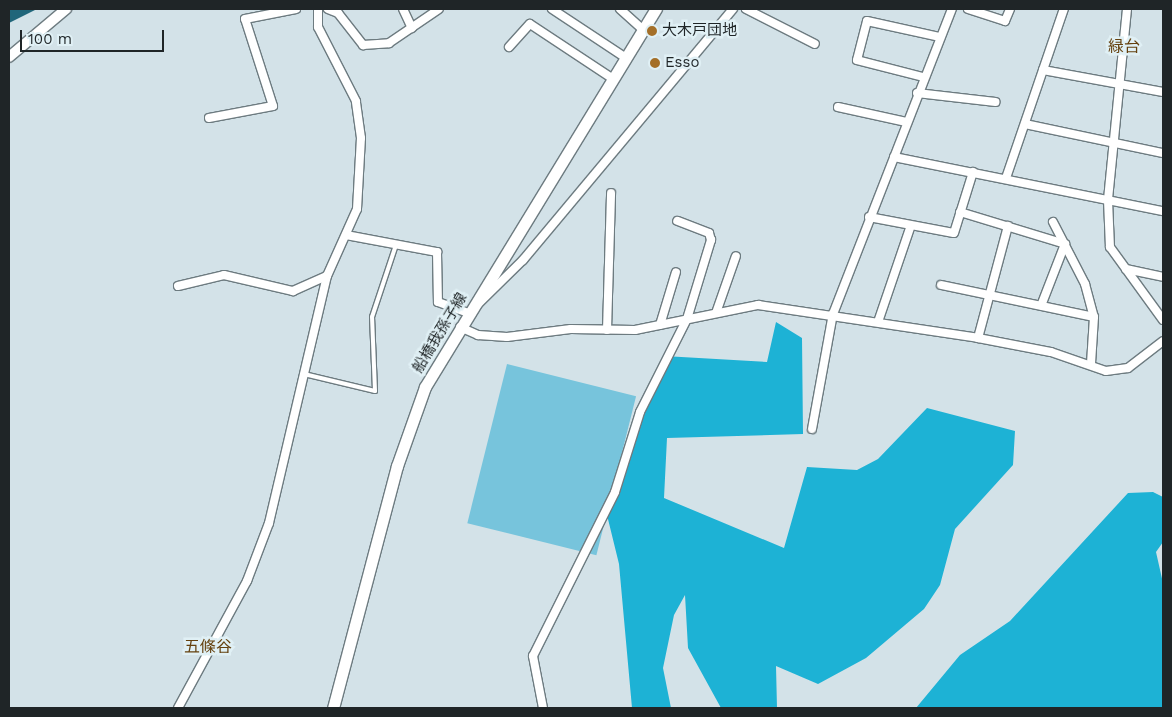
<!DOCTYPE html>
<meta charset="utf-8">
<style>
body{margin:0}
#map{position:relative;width:1172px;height:717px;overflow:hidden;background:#d3e2e8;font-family:"Work Sans","Noto Sans JP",sans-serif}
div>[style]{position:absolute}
.green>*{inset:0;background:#77c4dc;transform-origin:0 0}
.forest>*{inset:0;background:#1db2d5}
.building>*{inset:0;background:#20667a}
.roads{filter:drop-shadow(1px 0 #6d7b80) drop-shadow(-1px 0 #6d7b80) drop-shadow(0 1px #6d7b80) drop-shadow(0 -1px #6d7b80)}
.lane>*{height:4px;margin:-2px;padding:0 2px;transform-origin:2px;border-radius:2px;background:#fff}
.street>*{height:8px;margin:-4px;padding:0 4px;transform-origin:4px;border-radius:4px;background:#fff}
.secondary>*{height:10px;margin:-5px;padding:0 5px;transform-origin:5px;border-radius:5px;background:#fff}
.primary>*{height:11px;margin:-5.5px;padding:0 5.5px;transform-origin:5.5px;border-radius:5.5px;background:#fff}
.dots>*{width:14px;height:14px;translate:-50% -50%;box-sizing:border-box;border:2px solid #e0f0f5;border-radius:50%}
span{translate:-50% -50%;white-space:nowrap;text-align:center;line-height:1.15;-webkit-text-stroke:5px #e0f0f5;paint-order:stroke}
.poi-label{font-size:15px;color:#1f2527}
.left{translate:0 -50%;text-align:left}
.street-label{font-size:15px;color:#1f2527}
.neighbourhood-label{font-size:16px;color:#65410f}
.frame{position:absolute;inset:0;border:10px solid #1f2527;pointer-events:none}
.scale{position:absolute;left:20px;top:30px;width:144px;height:22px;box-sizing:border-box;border:2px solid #1f2527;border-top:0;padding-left:6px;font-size:15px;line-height:18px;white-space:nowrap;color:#1f2527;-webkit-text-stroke:4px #e0f0f5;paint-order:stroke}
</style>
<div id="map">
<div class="green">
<div style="left:507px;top:364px;width:133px;height:164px;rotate:14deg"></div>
</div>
<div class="forest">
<div style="clip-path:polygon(776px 322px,802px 338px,803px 434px,667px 438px,664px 498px,784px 548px,807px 467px,857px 470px,878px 459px,927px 408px,1015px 431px,1013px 465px,955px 529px,940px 585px,924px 609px,866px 658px,818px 684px,776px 666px,777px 708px,721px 708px,688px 648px,685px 595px,674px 615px,663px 668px,671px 708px,632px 708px,619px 564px,607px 515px,630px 428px,664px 356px,767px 362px)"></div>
<div style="clip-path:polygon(1153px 492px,1163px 497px,1163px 542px,1156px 552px,1163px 583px,1163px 708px,916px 708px,960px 655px,1010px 621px,1128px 493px)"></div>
</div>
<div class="building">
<div style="clip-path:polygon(9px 9px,37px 9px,9px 23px)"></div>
</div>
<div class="roads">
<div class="lane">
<div style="left:304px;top:374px;width:73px;rotate:13.5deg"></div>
<div style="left:375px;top:391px;width:74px;rotate:-92.3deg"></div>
<div style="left:372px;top:317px;width:76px;rotate:-71.6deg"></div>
</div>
<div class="street">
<div style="left:328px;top:9px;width:11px;rotate:22deg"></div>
<div style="left:338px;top:13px;width:41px;rotate:52deg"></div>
<div style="left:363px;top:45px;width:26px;rotate:-4deg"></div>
<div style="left:389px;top:43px;width:60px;rotate:-34.2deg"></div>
<div style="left:403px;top:9px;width:21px;rotate:65deg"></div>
<div style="left:552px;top:9px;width:89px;rotate:33.5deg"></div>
<div style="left:620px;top:9px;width:31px;rotate:42deg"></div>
<div style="left:746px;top:9px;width:77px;rotate:26.9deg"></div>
<div style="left:968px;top:9px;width:39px;rotate:18deg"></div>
<div style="left:1005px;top:21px;width:13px;rotate:-67deg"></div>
<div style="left:1127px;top:9px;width:192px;rotate:95.7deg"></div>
<div style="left:1108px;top:200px;width:47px;rotate:87.6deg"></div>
<div style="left:1110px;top:247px;width:90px;rotate:54deg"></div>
<div style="left:509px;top:47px;width:31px;rotate:-48deg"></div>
<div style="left:530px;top:24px;width:100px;rotate:33.5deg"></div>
<div style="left:1043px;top:70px;width:122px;rotate:10.4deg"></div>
<div style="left:923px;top:77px;width:68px;rotate:-165.6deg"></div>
<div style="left:857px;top:60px;width:40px;rotate:-75.6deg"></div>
<div style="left:867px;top:21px;width:75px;rotate:12.4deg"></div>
<div style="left:917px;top:93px;width:79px;rotate:6.6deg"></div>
<div style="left:838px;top:107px;width:70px;rotate:12.4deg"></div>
<div style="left:209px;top:118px;width:65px;rotate:-10.6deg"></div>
<div style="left:273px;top:106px;width:91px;rotate:-107.8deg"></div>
<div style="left:245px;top:19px;width:52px;rotate:-11.1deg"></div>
<div style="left:1025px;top:124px;width:141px;rotate:11.9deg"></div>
<div style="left:894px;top:157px;width:274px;rotate:11.4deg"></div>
<div style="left:1006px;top:178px;width:179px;rotate:-71.1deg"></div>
<div style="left:960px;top:212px;width:110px;rotate:16.9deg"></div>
<div style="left:1065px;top:244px;width:66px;rotate:111.2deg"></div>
<div style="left:869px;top:217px;width:86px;rotate:10.7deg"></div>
<div style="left:954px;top:233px;width:64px;rotate:-72.7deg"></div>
<div style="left:1053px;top:222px;width:70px;rotate:62.7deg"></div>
<div style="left:1085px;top:284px;width:34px;rotate:75deg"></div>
<div style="left:1094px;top:317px;width:47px;rotate:93.7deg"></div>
<div style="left:346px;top:235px;width:93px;rotate:10.6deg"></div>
<div style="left:437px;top:252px;width:50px;rotate:88.9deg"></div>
<div style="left:438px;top:302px;width:33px;rotate:20deg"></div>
<div style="left:469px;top:313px;width:76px;rotate:-44.5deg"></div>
<div style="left:523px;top:260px;width:327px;rotate:-50.1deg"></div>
<div style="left:1126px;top:269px;width:38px;rotate:12deg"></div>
<div style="left:941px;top:285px;width:156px;rotate:11.8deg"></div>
<div style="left:178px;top:286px;width:47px;rotate:-13.4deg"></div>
<div style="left:224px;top:275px;width:71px;rotate:13.1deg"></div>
<div style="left:293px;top:291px;width:37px;rotate:-24deg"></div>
<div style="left:716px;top:313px;width:60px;rotate:-70.7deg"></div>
<div style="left:878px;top:322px;width:102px;rotate:-71.2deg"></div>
<div style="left:660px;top:325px;width:55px;rotate:-73.2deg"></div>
<div style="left:460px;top:327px;width:20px;rotate:24deg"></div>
<div style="left:478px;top:335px;width:29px;rotate:4deg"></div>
<div style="left:507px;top:337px;width:64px;rotate:-7.1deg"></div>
<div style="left:571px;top:329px;width:64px;rotate:0.9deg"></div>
<div style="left:635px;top:330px;width:126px;rotate:-11.5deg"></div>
<div style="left:758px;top:305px;width:222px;rotate:8.5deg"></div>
<div style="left:978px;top:338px;width:74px;rotate:10.9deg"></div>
<div style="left:1051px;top:352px;width:58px;rotate:19.1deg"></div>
<div style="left:1106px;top:371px;width:22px;rotate:-8deg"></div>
<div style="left:1128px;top:368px;width:44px;rotate:-37.6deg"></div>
<div style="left:607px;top:330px;width:137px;rotate:-88.3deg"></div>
<div style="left:978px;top:338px;width:116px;rotate:-75deg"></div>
<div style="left:812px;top:429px;width:117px;rotate:-79.7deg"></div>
<div style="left:833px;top:314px;width:327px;rotate:-68.7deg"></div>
<div style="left:178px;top:708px;width:145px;rotate:-61.5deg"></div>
<div style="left:247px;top:581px;width:62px;rotate:-69.2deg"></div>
<div style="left:269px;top:523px;width:254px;rotate:-76.8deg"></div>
<div style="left:327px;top:276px;width:73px;rotate:-65.9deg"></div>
<div style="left:357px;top:209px;width:71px;rotate:-86.8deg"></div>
<div style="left:361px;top:138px;width:37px;rotate:-98deg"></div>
<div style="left:356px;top:101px;width:83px;rotate:-117.2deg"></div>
<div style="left:318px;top:27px;width:18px;rotate:-90deg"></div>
<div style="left:543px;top:708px;width:53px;rotate:-100.9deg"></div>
<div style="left:533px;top:656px;width:183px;rotate:-63.4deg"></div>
<div style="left:615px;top:492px;width:84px;rotate:-72.6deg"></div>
<div style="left:640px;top:412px;width:104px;rotate:-63.2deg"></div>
<div style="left:687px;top:319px;width:83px;rotate:-73.1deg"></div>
<div style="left:711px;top:240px;width:7px;rotate:-106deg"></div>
<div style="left:709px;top:233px;width:34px;rotate:-159deg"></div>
</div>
<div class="secondary">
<div style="left:9px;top:57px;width:75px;rotate:-40.1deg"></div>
</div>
<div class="primary">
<div style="left:333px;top:708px;width:250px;rotate:-75.2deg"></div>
<div style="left:397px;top:466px;width:84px;rotate:-70.5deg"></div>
<div style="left:425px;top:387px;width:443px;rotate:-58.6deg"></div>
</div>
</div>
<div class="dots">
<div style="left:652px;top:31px;background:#a46f28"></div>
<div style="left:655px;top:63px;background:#a46f28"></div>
</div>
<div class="poi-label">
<span class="left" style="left:662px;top:31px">大木戸団地</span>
<span class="left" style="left:665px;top:63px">Esso</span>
</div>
<div class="street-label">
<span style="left:440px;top:333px;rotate:-59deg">船橋我孫子線</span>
</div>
<div class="neighbourhood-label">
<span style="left:1124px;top:47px">緑台</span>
<span style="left:208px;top:647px">五條谷</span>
</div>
<div class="frame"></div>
<div class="scale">100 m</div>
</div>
